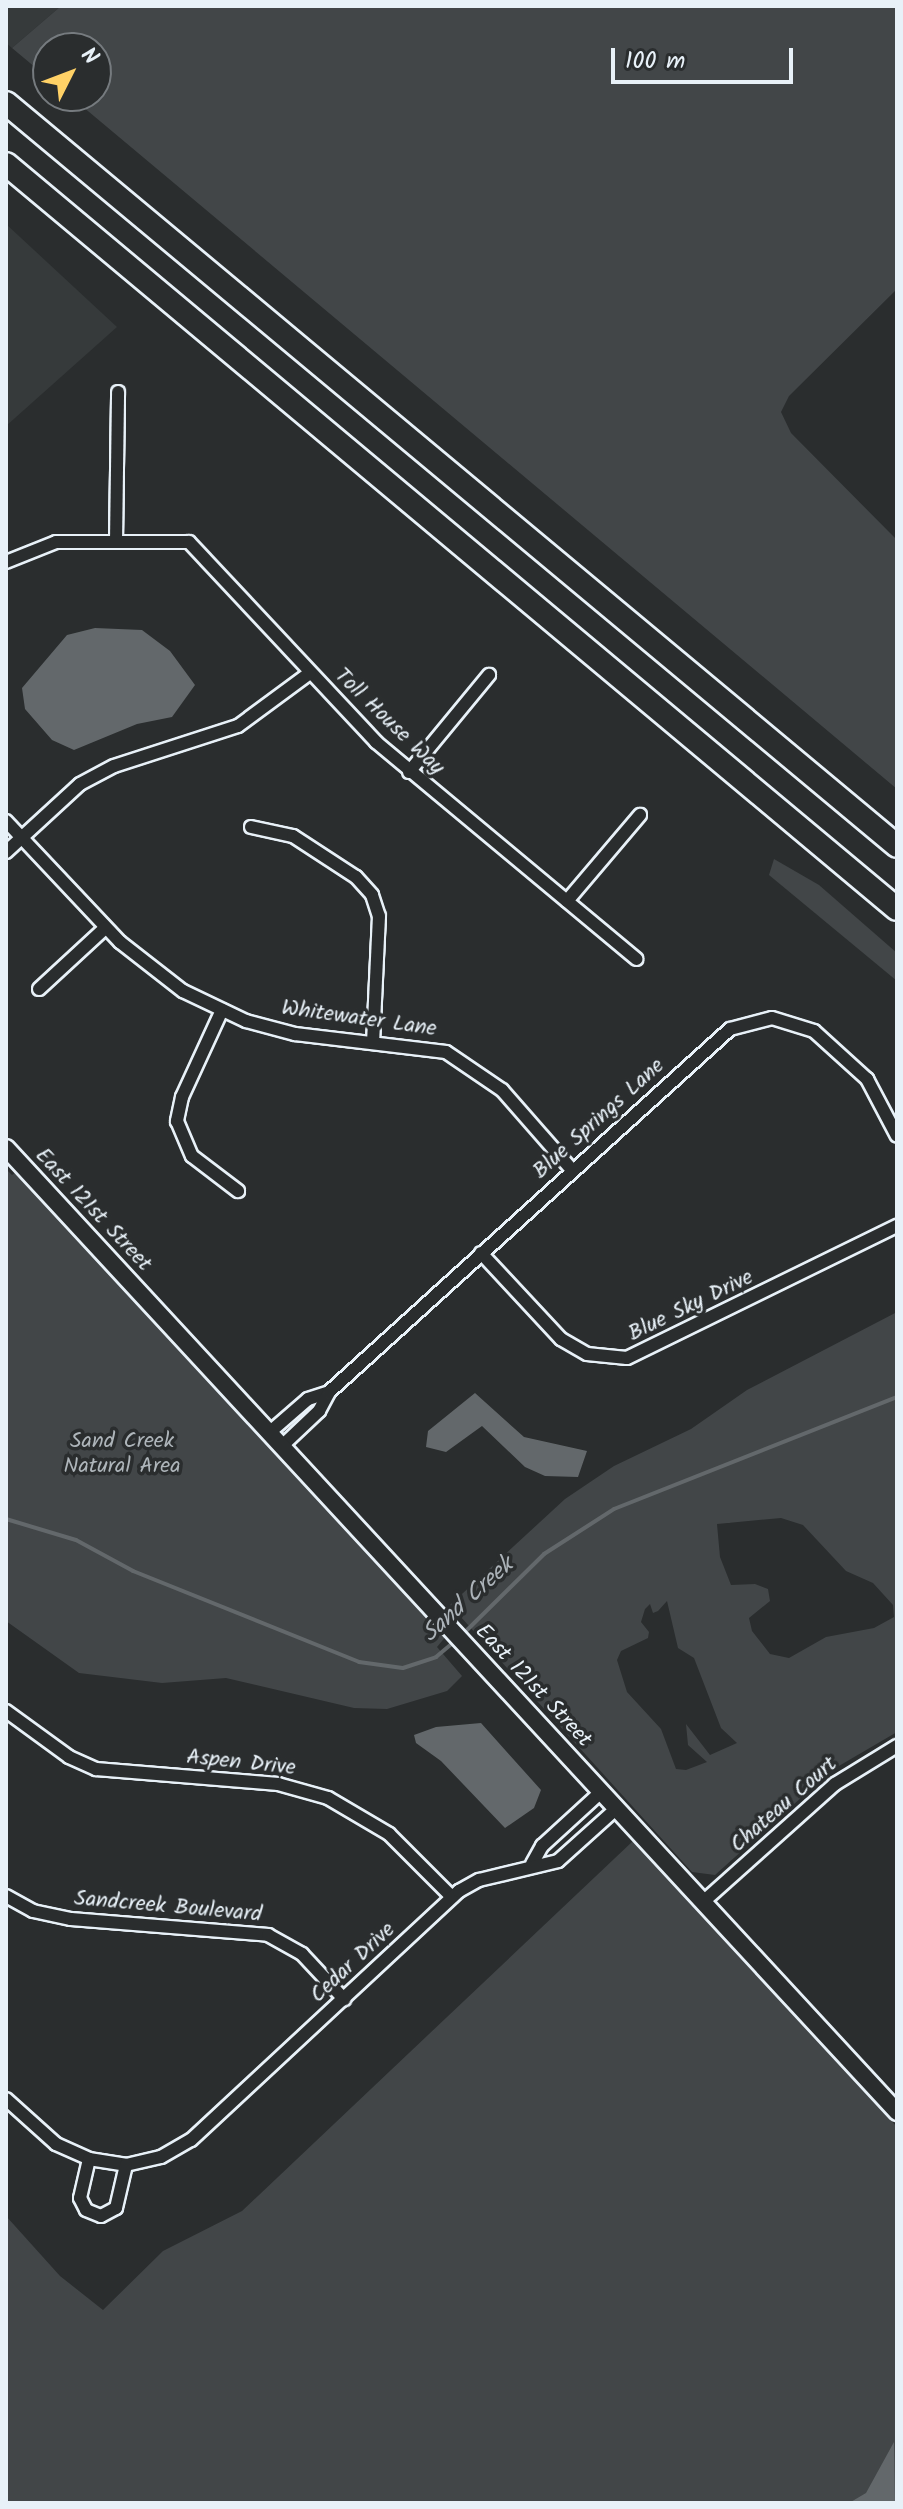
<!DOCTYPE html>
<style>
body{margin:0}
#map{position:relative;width:903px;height:2509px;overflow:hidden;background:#2a2d2e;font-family:Kalam,sans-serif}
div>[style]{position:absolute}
.built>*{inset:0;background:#363a3b}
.green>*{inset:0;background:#424648}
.water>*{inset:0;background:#63686b}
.stream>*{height:4px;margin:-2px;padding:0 2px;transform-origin:2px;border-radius:2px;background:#63686b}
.roads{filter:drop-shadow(2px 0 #e8f1f8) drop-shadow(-2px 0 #e8f1f8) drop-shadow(0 2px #e8f1f8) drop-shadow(0 -2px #e8f1f8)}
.street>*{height:12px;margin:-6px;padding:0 6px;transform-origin:6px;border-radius:6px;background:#2a2d2e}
.secondary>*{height:16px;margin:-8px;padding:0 8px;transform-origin:8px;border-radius:8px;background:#2a2d2e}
.highway>*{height:22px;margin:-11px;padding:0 11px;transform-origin:11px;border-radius:11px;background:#2a2d2e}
span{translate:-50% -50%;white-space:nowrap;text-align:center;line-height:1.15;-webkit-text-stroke:7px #2a2d2e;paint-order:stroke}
.street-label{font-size:22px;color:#e8f1f8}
.park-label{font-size:22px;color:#aeb5ba}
.water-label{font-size:24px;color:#acb3b9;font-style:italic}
.frame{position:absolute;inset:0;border:8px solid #e8f1f8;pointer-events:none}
.north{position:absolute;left:32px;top:32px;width:80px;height:80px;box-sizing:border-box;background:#2a2d2e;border:2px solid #767b7f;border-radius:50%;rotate:48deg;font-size:22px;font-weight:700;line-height:32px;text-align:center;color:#e8f1f8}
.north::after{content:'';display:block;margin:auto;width:28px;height:36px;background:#ffd166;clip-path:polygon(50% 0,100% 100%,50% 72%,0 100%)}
.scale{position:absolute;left:611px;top:48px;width:182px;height:36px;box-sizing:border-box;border:4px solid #e8f1f8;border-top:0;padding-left:10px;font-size:24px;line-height:28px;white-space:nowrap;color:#e8f1f8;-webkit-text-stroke:6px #2a2d2e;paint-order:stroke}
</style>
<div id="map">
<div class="built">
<div style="clip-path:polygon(6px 6px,61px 6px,12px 48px,6px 43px)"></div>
<div style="clip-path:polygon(6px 224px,117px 327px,6px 426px)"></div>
</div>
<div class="green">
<div style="clip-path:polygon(61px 6px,897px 6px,897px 289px,789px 396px,781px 412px,791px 433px,897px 540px,897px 789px,70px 96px,96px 96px,96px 48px,48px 48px,48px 78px,12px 48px)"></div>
<div style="clip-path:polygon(774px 859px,819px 885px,897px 953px,897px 981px,769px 875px)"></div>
<div style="clip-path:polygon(6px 1169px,12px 1175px,18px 1171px,447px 1635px,437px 1647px,462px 1676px,447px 1691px,387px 1709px,354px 1708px,226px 1678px,162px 1683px,79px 1673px,6px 1621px)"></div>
<div style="clip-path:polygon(evenodd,897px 1312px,897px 1732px,832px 1770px,715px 1875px,692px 1872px,450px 1605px,565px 1499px,614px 1466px,691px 1429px,747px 1390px,897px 1312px,781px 1518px,803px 1525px,846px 1571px,873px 1583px,893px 1605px,894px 1617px,874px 1628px,826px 1637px,789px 1658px,770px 1654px,752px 1631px,749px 1618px,770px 1601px,768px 1589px,755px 1584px,731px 1585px,720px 1557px,717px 1524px,781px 1518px,897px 1312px,667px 1601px,678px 1648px,694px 1658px,721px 1728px,737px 1743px,710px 1755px,686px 1724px,688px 1745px,707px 1762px,686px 1770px,676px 1769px,661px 1729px,627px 1692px,617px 1660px,621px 1651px,648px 1638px,649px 1632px,641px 1622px,645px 1609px,650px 1604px,653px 1613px,658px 1611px,667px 1601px)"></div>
<div style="clip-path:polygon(633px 1841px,897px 2127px,897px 2503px,6px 2503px,6px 2216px,60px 2276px,103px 2310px,163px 2251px,242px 2211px)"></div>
</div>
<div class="water">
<div style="clip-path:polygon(95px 628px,142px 630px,170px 651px,195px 685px,172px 717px,137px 724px,74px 750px,52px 740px,25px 709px,22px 688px,67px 635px)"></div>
<div style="clip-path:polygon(475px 1393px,524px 1437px,587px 1451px,578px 1477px,545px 1476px,525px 1467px,482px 1426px,446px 1452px,426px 1447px,428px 1431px)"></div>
<div style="clip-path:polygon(481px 1723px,541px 1790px,534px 1808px,505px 1828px,441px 1761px,416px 1743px,414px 1735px,436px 1727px)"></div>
<div style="clip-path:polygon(894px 2442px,895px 2503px,849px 2503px,866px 2493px)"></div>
</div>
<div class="stream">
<div style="left:6px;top:1519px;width:73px;rotate:16.7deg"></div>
<div style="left:76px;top:1540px;width:65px;rotate:28.5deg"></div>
<div style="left:133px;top:1571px;width:244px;rotate:21.9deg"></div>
<div style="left:359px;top:1662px;width:44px;rotate:7.8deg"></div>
<div style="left:403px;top:1668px;width:35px;rotate:-18deg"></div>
<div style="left:436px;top:1657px;width:26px;rotate:-40deg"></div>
<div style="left:463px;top:1634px;width:114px;rotate:-44.6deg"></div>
<div style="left:544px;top:1554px;width:83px;rotate:-32.7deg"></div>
<div style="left:614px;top:1509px;width:304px;rotate:-21.6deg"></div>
</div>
<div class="roads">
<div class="street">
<div style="left:116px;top:541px;width:149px;rotate:-89.2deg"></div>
<div style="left:6px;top:562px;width:54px;rotate:-21.8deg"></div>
<div style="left:56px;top:542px;width:133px"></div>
<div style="left:189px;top:542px;width:274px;rotate:46.9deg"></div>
<div style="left:376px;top:742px;width:339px;rotate:39.8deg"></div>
<div style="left:409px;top:772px;width:126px;rotate:-50.5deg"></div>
<div style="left:6px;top:821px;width:166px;rotate:46.7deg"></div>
<div style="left:120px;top:942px;width:80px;rotate:37.9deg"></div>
<div style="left:183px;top:991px;width:70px;rotate:25.5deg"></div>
<div style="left:246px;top:1021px;width:51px;rotate:14.9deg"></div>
<div style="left:295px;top:1034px;width:152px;rotate:6.8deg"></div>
<div style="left:446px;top:1052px;width:68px;rotate:34.2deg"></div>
<div style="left:502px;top:1090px;width:106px;rotate:48.8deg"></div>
<div style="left:251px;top:827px;width:43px;rotate:12.1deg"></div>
<div style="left:293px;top:836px;width:75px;rotate:33.1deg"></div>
<div style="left:356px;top:877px;width:24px;rotate:48deg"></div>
<div style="left:372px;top:895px;width:22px;rotate:72deg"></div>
<div style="left:379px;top:916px;width:125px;rotate:92.7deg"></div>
<div style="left:6px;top:852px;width:100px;rotate:-42.6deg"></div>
<div style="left:80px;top:784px;width:38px;rotate:-28deg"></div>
<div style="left:114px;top:766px;width:130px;rotate:-17.9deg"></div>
<div style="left:238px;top:726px;width:89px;rotate:-36.4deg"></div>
<div style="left:567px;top:901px;width:113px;rotate:-49.7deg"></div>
<div style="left:39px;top:989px;width:90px;rotate:-42.7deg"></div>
<div style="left:222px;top:1010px;width:96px;rotate:114.7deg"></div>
<div style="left:182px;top:1097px;width:25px;rotate:102deg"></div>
<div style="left:177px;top:1121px;width:38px;rotate:67deg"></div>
<div style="left:192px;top:1156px;width:58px;rotate:37.3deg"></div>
<div style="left:481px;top:1253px;width:117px;rotate:47.1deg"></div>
<div style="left:561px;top:1339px;width:30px;rotate:30deg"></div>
<div style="left:587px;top:1354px;width:40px;rotate:5.7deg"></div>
<div style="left:627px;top:1358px;width:301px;rotate:-26.1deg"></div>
<div style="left:270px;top:1432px;width:50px;rotate:-41deg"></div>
<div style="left:308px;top:1399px;width:22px;rotate:-18deg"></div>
<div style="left:282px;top:1446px;width:51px;rotate:-43.4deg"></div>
<div style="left:319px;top:1411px;width:21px;rotate:-62deg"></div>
<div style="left:329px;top:1392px;width:541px;rotate:-42.15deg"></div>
<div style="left:730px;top:1029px;width:43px;rotate:-14.7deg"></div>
<div style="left:772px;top:1018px;width:44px;rotate:17.2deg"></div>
<div style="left:814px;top:1031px;width:72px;rotate:42.2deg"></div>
<div style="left:867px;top:1079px;width:64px;rotate:62.2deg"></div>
<div style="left:6px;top:1711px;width:78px;rotate:36.1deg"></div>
<div style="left:69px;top:1757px;width:30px;rotate:24deg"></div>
<div style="left:96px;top:1769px;width:183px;rotate:4.7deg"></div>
<div style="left:278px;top:1784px;width:52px;rotate:15.6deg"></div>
<div style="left:328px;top:1798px;width:71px;rotate:30.5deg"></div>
<div style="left:389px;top:1834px;width:89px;rotate:45deg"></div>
<div style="left:532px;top:1864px;width:21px;rotate:-61deg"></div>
<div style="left:542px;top:1846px;width:80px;rotate:-42.5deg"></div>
<div style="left:6px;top:1896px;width:31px;rotate:29deg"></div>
<div style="left:33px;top:1911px;width:39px;rotate:12deg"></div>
<div style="left:71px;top:1919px;width:198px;rotate:4.6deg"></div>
<div style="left:268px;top:1935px;width:39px;rotate:29deg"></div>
<div style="left:302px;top:1954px;width:62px;rotate:47deg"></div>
<div style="left:703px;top:1902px;width:177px;rotate:-41.8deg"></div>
<div style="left:835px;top:1784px;width:73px;rotate:-31.5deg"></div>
<div style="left:6px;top:2099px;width:67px;rotate:42deg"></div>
<div style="left:56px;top:2144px;width:36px;rotate:24deg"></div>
<div style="left:89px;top:2159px;width:37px;rotate:9deg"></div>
<div style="left:126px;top:2165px;width:36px;rotate:-13deg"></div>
<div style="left:161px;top:2157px;width:34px;rotate:-30deg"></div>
<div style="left:191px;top:2140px;width:366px;rotate:-42.9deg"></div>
<div style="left:459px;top:1891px;width:23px;rotate:-29deg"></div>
<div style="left:479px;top:1880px;width:81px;rotate:-13.5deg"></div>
<div style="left:558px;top:1861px;width:78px;rotate:-41.9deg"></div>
<div style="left:89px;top:2159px;width:40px;rotate:103deg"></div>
<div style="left:80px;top:2198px;width:13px;rotate:63deg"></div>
<div style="left:86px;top:2210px;width:16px;rotate:22deg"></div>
<div style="left:101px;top:2216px;width:17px;rotate:-28deg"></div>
<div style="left:116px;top:2208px;width:44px;rotate:-76.9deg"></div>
</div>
<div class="secondary">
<div style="left:6px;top:1148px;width:1313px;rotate:47.25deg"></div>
</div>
<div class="highway">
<div style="left:6px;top:103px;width:1160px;rotate:39.82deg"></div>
<div style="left:6px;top:164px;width:1161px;rotate:39.9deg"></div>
</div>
</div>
<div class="street-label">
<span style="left:389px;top:722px;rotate:44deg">Toll House Way</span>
<span style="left:359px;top:1019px;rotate:8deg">Whitewater Lane</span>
<span style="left:599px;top:1119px;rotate:-42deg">Blue Springs Lane</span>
<span style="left:93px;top:1210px;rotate:47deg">East 121st Street</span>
<span style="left:691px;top:1306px;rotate:-26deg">Blue Sky Drive</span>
<span style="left:533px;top:1686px;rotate:47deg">East 121st Street</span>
<span style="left:241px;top:1763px;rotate:6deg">Aspen Drive</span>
<span style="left:784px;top:1805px;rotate:-41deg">Chateau Court</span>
<span style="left:168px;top:1907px;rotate:5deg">Sandcreek Boulevard</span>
<span style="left:353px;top:1963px;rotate:-43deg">Cedar Drive</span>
</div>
<div class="park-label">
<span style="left:122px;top:1454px">Sand Creek<br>Natural Area</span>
</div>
<div class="water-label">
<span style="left:468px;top:1600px;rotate:-42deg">Sand Creek</span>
</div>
<div class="frame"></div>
<div class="north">N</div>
<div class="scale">100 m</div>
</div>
